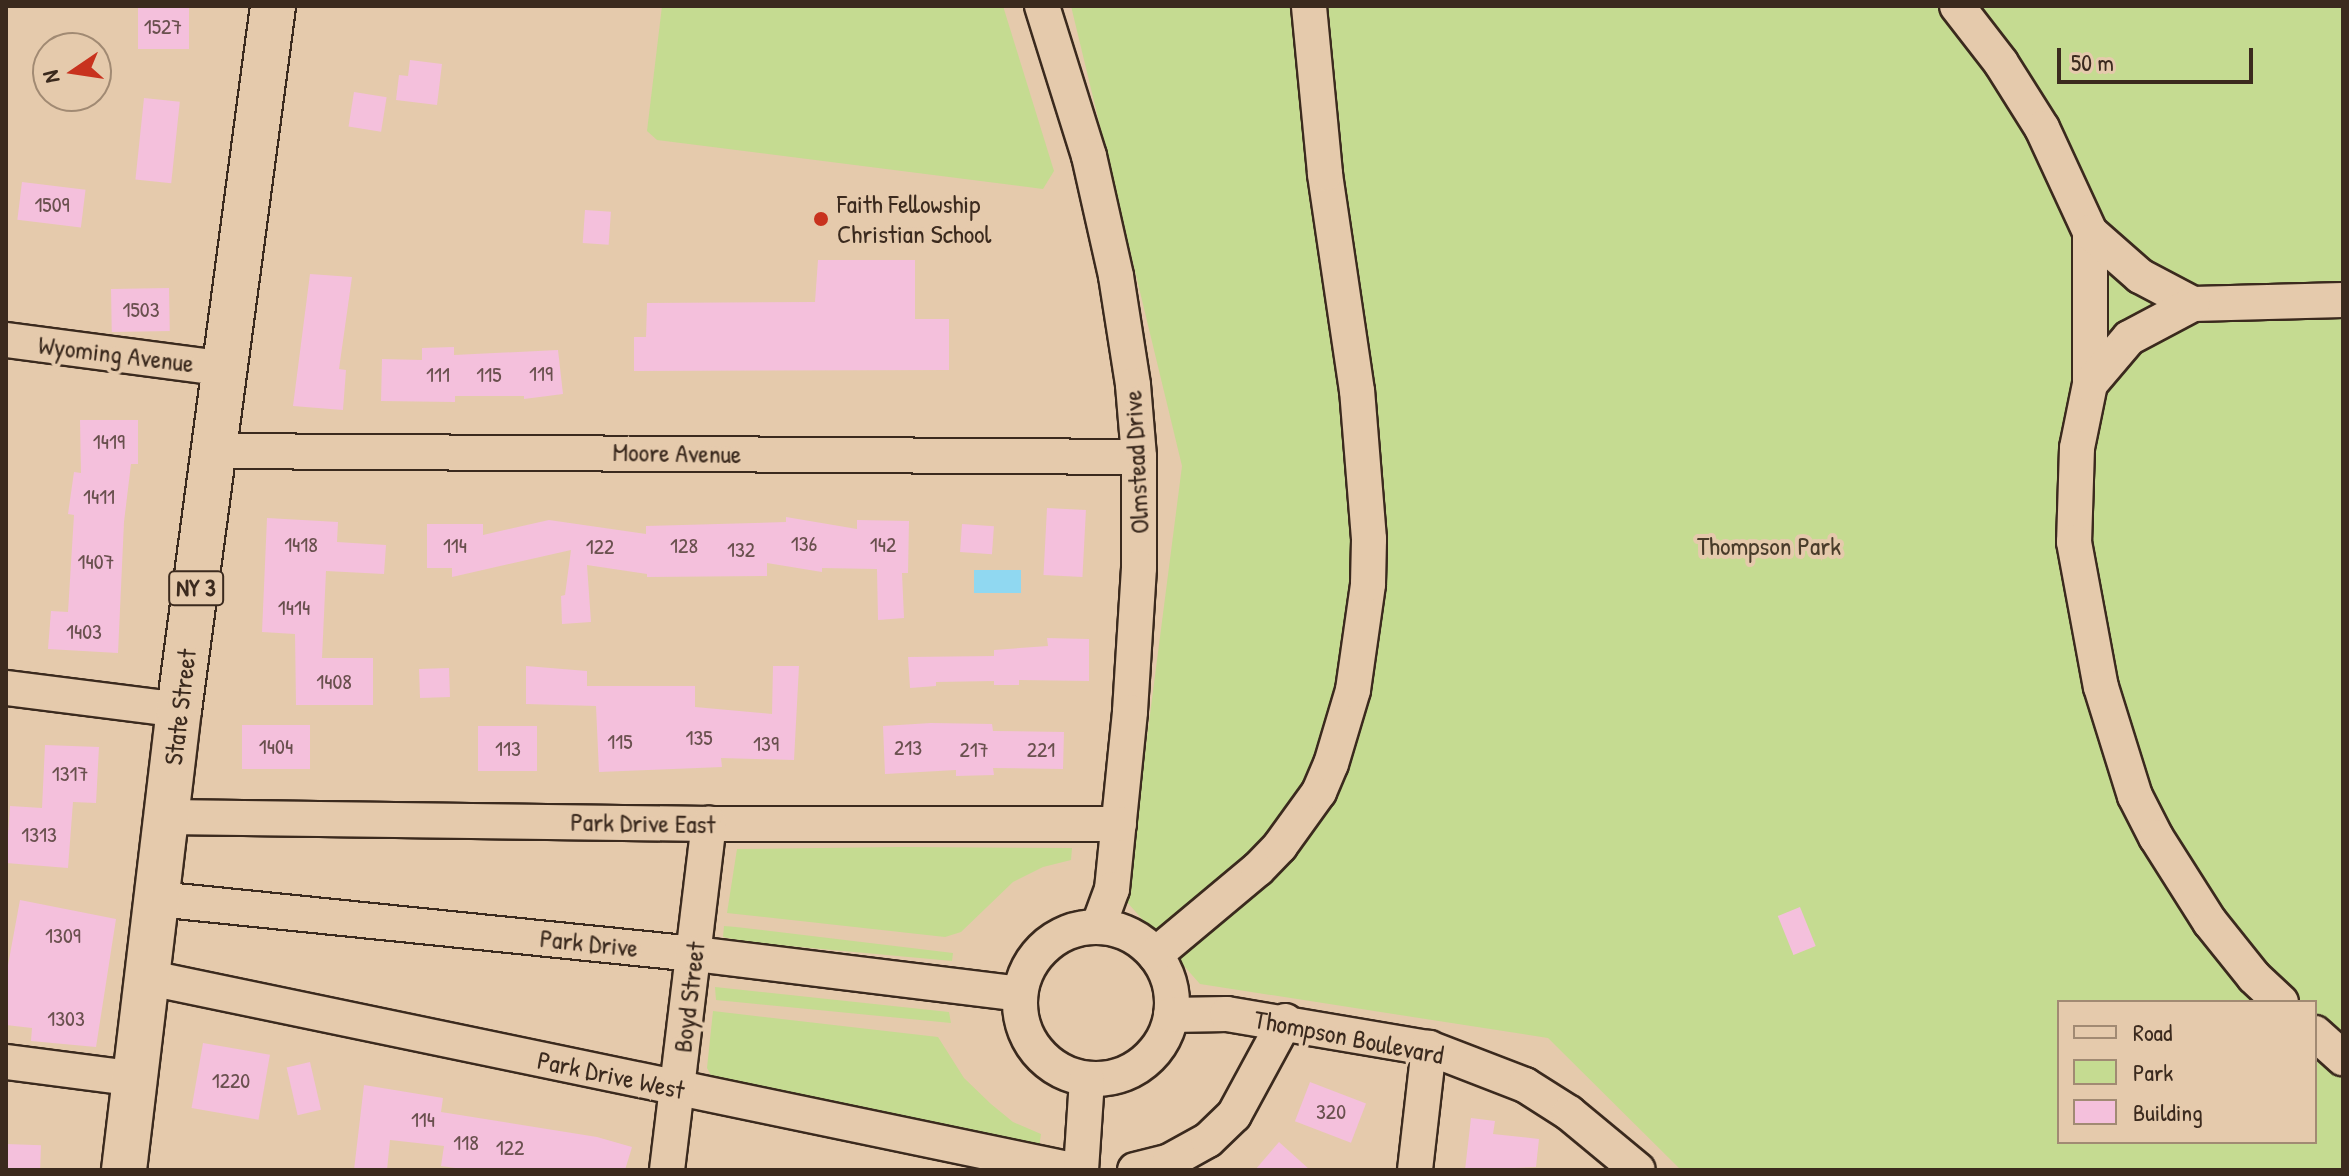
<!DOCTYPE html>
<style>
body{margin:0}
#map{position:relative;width:2349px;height:1176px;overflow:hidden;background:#e5caac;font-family:"Patrick Hand",sans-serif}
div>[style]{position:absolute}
.green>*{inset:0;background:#c5db91}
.water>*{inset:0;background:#90d8f1;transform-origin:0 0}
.building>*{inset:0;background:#f4c0dc;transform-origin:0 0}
.roads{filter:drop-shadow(2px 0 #3b2a1e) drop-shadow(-2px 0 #3b2a1e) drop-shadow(0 2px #3b2a1e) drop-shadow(0 -2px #3b2a1e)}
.minor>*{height:34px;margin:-17px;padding:0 17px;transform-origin:17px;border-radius:17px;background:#e5caac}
.minor>.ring{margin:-17px;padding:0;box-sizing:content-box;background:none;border:34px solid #e5caac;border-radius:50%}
.highway>*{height:44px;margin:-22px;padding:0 22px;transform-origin:22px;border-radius:22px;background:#e5caac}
.dots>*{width:22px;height:22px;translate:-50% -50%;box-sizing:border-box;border:4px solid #e5caac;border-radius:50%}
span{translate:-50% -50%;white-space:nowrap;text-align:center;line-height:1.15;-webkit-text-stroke:8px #e5caac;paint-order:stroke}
.number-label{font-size:22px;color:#69504e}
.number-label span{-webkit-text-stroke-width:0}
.shield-label span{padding:2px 6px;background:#e5caac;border:2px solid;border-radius:6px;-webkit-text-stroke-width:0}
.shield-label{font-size:24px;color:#3b2a1e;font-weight:700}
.poi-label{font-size:26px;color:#3b2a1e}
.left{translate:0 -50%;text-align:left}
.street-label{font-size:26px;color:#3b2a1e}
.park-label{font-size:26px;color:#493c2a}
.frame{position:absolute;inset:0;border:8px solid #3b2a1e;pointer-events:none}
.legend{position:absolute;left:2057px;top:1000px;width:260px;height:144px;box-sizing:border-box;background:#e5caac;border:2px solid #a18a73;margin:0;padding:10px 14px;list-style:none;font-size:24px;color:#3b2a1e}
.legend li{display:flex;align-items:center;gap:16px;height:40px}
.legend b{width:40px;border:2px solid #a18a73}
.north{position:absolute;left:32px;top:32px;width:80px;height:80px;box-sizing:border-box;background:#e5caac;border:2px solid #a18a73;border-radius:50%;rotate:257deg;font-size:22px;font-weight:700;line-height:32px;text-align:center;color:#3b2a1e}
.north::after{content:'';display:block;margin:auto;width:28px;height:36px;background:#c8321e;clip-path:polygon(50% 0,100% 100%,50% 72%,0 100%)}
.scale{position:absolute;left:2057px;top:48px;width:196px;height:36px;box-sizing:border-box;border:4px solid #3b2a1e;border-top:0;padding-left:10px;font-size:24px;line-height:28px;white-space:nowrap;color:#3b2a1e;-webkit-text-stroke:6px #e5caac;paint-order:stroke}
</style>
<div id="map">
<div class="green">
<div style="clip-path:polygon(662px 6px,1003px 6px,1054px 171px,1043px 189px,657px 140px,647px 131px)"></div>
<div style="clip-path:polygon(evenodd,1071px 6px,2343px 6px,2343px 1170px,1681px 1170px,1548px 1038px,1200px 984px,1126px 901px,1182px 466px,1071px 6px,2059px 1002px,2315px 1002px,2315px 1142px,2059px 1142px,2059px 1002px)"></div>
<div style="clip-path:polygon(901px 847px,1072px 848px,1071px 860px,1043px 867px,1013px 882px,961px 932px,945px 937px,727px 913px,737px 849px)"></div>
<div style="clip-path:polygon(724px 926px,736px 927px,953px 953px,952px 961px,747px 942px,723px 937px)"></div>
<div style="clip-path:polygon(715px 987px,949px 1012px,951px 1023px,716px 1000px)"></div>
<div style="clip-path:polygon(713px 1011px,938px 1037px,964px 1078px,991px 1104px,1013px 1122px,1041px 1134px,1039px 1148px,714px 1081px,707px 1068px)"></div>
</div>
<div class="water">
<div style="left:1021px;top:570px;width:23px;height:47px;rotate:90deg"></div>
</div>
<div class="building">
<div style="left:138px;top:6px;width:51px;height:43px"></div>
<div style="clip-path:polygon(410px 60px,442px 64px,437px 105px,396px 100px,399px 75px,408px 76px)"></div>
<div style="left:354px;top:92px;width:33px;height:35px;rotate:9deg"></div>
<div style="left:144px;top:98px;width:36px;height:82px;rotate:6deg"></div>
<div style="left:22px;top:182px;width:64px;height:38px;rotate:7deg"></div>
<div style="left:585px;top:210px;width:26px;height:33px;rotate:4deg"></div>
<div style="clip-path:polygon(818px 260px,915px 260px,915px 319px,949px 319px,949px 370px,634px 371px,634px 337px,646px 337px,647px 303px,815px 302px)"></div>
<div style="clip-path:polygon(310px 274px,352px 277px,339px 369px,346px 370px,343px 410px,293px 406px)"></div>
<div style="left:169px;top:288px;width:43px;height:58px;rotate:89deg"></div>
<div style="clip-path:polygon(454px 347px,454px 355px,558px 350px,563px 394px,524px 399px,524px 396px,455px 396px,455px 402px,381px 401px,382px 359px,422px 360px,422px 348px)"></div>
<div style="clip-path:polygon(80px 420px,138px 420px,138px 464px,131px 464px,124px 522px,118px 653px,48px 649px,51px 611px,68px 612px,74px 515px,68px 514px,74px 472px,81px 473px)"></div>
<div style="left:1047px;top:508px;width:39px;height:67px;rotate:3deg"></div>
<div style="clip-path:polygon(786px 517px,857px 529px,857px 520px,909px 521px,908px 573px,902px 573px,904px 618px,878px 620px,877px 569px,822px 568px,822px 572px,767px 563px,767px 576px,647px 577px,647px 574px,587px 565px,591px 622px,562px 624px,561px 596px,565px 595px,571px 550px,452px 577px,452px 568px,427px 568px,427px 524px,483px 524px,483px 535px,549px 520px,646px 534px,646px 526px,786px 522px)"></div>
<div style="clip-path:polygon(267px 518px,338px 522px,337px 542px,386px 545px,384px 574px,326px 571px,322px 658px,373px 658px,373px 705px,296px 705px,295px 634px,262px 632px)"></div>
<div style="left:962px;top:524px;width:32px;height:28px;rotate:4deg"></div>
<div style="clip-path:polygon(1047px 638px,1089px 639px,1089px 681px,1019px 680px,1019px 685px,994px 685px,994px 681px,936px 682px,936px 686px,910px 688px,908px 657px,994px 656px,994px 650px,1048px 646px)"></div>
<div style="clip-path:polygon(526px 666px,587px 671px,587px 686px,695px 686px,695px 707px,772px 714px,773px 666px,799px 666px,794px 760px,721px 758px,722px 767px,599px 772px,596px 706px,526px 704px)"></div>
<div style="left:449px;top:668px;width:29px;height:30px;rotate:88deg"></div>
<div style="clip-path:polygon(931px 723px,992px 724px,993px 731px,1064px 732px,1063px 769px,993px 768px,994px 775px,956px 776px,956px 770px,885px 774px,883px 726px)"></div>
<div style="left:242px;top:725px;width:68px;height:44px"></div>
<div style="left:478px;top:726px;width:59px;height:45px"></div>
<div style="clip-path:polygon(45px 745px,99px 747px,96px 803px,73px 802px,68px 868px,6px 863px,10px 806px,42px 808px)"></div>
<div style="clip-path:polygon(20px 900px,116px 919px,96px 1047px,31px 1041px,32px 1028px,6px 1025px,6px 976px)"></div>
<div style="left:1800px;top:907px;width:42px;height:24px;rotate:68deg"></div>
<div style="left:203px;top:1043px;width:68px;height:66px;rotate:10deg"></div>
<div style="left:310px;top:1062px;width:49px;height:24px;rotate:77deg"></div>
<div style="left:1310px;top:1082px;width:60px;height:42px;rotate:21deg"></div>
<div style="clip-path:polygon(364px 1085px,443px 1098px,441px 1112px,597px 1137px,632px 1147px,625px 1170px,469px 1170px,441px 1166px,444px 1146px,390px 1140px,387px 1170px,354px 1170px)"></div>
<div style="clip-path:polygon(1471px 1118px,1495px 1121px,1493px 1134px,1539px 1139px,1536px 1167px,1465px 1170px)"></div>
<div style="clip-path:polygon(1279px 1142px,1310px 1170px,1255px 1170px)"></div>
<div style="left:6px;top:1144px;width:35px;height:26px;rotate:2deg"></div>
</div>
<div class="roads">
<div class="minor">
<div style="left:1042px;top:6px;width:157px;rotate:72.6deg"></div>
<div style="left:1089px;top:156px;width:123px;rotate:77.3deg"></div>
<div style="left:1116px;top:276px;width:110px;rotate:81.1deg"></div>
<div style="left:1133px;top:385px;width:72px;rotate:85.2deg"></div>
<div style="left:1139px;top:457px;width:111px;rotate:90deg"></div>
<div style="left:1139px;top:568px;width:144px;rotate:93.6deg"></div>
<div style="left:1130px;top:712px;width:178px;rotate:95.8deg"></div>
<div style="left:1112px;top:889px;width:40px;rotate:110.2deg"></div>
<div style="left:1957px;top:6px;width:72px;rotate:52.3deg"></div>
<div style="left:2001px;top:63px;width:77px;rotate:57.8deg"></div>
<div style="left:2042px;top:128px;width:115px;rotate:65.2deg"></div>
<div style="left:2090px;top:232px;width:152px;rotate:90deg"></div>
<div style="left:2090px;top:384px;width:65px;rotate:101.5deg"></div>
<div style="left:2077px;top:448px;width:94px;rotate:91.8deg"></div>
<div style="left:2074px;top:542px;width:147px;rotate:79.5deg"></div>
<div style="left:2101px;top:687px;width:114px;rotate:72.7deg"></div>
<div style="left:2135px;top:796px;width:46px;rotate:62.9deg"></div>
<div style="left:2156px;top:837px;width:101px;rotate:57.6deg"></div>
<div style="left:2210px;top:922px;width:70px;rotate:51.3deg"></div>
<div style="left:2254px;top:977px;width:37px;rotate:43deg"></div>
<div style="left:2090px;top:232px;width:67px;rotate:41.3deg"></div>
<div style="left:2140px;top:276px;width:60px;rotate:27.8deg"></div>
<div style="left:2193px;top:304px;width:150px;rotate:-1.5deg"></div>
<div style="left:6px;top:340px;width:222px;rotate:7.5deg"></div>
<div style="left:2090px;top:384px;width:60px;rotate:-49.7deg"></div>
<div style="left:2129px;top:338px;width:72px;rotate:-28deg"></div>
<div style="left:215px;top:451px;width:924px;rotate:0.37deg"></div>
<div style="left:6px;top:688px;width:174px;rotate:7.2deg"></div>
<div style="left:167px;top:817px;width:542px;rotate:0.74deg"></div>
<div style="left:709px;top:824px;width:410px"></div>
<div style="left:157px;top:899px;width:541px;rotate:5.84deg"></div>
<div style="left:695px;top:954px;width:327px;rotate:7deg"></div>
<div class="ring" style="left:1020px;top:927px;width:118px;height:118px"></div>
<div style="left:1155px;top:955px;width:134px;rotate:-39.9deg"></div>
<div style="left:1258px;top:869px;width:32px;rotate:-46deg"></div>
<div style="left:1280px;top:846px;width:67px;rotate:-54.2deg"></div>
<div style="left:1319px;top:792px;width:30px;rotate:-67deg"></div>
<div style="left:1331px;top:764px;width:77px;rotate:-73.4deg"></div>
<div style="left:1353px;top:690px;width:107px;rotate:-81.9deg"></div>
<div style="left:1368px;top:584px;width:45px;rotate:-88.7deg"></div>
<div style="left:1369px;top:539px;width:148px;rotate:-94.6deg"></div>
<div style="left:1357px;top:391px;width:220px;rotate:-98.4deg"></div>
<div style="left:1325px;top:173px;width:168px;rotate:-95.5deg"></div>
<div style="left:150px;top:978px;width:943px;rotate:11.75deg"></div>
<div style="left:1171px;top:1015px;width:56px;rotate:-1deg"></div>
<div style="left:1227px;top:1014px;width:205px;rotate:9.6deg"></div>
<div style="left:1429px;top:1048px;width:103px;rotate:21.1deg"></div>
<div style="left:1525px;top:1085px;width:52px;rotate:32.5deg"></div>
<div style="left:1569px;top:1113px;width:89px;rotate:39.6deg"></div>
<div style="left:2315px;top:1033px;width:38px;rotate:42deg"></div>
<div style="left:6px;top:1062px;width:132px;rotate:7.4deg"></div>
<div style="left:667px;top:1170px;width:349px;rotate:-83.1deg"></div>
<div style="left:1081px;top:1170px;width:91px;rotate:-86.2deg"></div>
<div style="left:1135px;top:1170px;width:36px;rotate:-14deg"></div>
<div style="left:1170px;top:1161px;width:43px;rotate:-28.9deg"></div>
<div style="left:1208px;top:1140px;width:36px;rotate:-44deg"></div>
<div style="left:1234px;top:1115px;width:107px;rotate:-61.5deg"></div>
<div style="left:1415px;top:1170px;width:123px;rotate:-83.5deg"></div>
</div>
<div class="highway">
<div style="left:124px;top:1170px;width:463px;rotate:-83.2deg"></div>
<div style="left:179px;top:710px;width:710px;rotate:-82.39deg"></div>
</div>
</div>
<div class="dots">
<div style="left:821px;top:219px;background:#c8321e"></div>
</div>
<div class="number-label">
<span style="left:163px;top:27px">1527</span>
<span style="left:52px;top:205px">1509</span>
<span style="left:141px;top:310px">1503</span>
<span style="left:541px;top:374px">119</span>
<span style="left:438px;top:375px">111</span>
<span style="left:489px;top:375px">115</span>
<span style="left:109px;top:442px">1419</span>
<span style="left:99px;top:497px">1411</span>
<span style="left:804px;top:544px">136</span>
<span style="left:301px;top:545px">1418</span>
<span style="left:883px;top:545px">142</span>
<span style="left:455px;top:546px">114</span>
<span style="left:684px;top:546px">128</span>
<span style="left:600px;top:547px">122</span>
<span style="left:741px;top:550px">132</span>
<span style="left:96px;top:562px">1407</span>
<span style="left:294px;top:608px">1414</span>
<span style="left:84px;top:632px">1403</span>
<span style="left:334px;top:682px">1408</span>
<span style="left:699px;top:738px">135</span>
<span style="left:620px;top:742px">115</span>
<span style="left:766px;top:744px">139</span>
<span style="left:276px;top:747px">1404</span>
<span style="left:908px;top:748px">213</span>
<span style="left:508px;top:749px">113</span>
<span style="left:974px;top:750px">217</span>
<span style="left:1041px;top:750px">221</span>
<span style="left:70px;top:774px">1317</span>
<span style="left:39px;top:835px">1313</span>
<span style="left:63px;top:936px">1309</span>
<span style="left:66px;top:1019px">1303</span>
<span style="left:231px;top:1081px">1220</span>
<span style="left:1331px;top:1112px">320</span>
<span style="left:423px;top:1120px">114</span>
<span style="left:466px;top:1143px">118</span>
<span style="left:510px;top:1148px">122</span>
</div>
<div class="shield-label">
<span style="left:196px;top:588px">NY 3</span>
</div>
<div class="poi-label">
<span class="left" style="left:837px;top:219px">Faith Fellowship<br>Christian School</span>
</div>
<div class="street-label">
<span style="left:116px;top:354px;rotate:7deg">Wyoming Avenue</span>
<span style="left:677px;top:453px;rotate:1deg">Moore Avenue</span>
<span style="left:1136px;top:462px;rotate:-93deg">Olmstead Drive</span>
<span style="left:180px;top:707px;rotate:-83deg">State Street</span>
<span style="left:643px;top:823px;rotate:1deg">Park Drive East</span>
<span style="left:589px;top:943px;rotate:6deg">Park Drive</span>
<span style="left:689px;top:997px;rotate:-83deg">Boyd Street</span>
<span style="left:1349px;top:1037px;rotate:11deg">Thompson Boulevard</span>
<span style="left:611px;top:1075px;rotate:12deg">Park Drive West</span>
</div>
<div class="park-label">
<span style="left:1769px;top:546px">Thompson Park</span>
</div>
<div class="frame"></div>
<ul class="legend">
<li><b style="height:10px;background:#e5caac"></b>Road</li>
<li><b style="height:22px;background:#c5db91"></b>Park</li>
<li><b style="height:22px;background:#f4c0dc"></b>Building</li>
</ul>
<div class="north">N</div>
<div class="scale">50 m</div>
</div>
